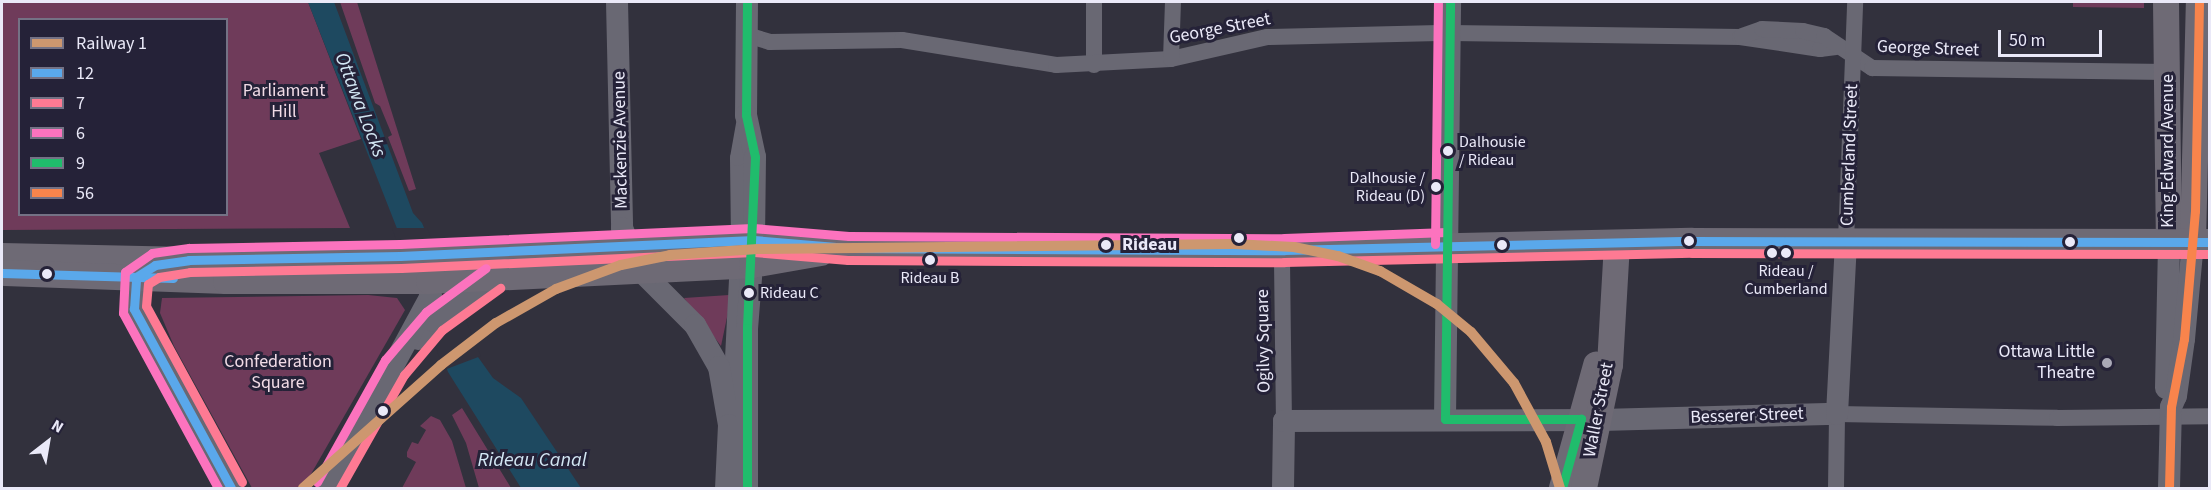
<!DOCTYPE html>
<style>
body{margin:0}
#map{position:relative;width:2211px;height:490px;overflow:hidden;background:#32313d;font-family:"Source Sans 3",sans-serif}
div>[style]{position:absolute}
.green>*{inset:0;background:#6f3b5a}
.water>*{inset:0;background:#1e4960}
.pier>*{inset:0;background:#32313d}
.street>*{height:16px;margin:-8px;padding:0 8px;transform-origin:8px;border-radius:8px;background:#696873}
.secondary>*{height:22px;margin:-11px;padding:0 11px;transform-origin:11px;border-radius:11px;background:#696873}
.primary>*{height:26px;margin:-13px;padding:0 13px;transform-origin:13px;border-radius:13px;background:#6e6a75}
.bus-1>*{height:9px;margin:-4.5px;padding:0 4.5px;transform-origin:4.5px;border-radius:4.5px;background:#5aa8eb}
.bus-2>*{height:9px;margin:-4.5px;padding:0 4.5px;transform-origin:4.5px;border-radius:4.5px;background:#fe7a93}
.bus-3>*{height:9px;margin:-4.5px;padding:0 4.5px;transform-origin:4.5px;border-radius:4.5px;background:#fc73be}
.bus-4>*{height:9px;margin:-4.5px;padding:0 4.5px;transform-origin:4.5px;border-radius:4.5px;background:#20bc6c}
.bus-5>*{height:9px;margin:-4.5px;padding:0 4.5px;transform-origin:4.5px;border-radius:4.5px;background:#f8844c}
.rail-1>*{height:10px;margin:-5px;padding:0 5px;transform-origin:5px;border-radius:5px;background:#cd976f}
.dots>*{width:16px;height:16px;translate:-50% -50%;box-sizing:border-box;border:3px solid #252238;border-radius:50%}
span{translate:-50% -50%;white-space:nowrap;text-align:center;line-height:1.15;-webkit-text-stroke:6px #252238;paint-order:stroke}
.bus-label{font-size:16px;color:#eae9f8}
.left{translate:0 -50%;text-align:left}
.right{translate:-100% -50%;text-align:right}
.street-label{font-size:18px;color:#eae9f8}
.park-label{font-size:18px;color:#f1dbe6}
.stop-label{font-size:18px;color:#eae9f8;font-weight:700}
.poi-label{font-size:18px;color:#eae9f8}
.water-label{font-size:20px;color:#d3e7f4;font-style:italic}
.frame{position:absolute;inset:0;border:3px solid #eae9f8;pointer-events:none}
.legend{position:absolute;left:18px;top:18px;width:210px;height:198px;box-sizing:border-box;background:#252238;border:2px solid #747285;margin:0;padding:8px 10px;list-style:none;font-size:18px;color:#eae9f8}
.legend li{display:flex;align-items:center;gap:12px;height:30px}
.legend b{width:30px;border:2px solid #747285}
.north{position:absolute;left:18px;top:412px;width:60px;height:60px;-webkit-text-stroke:4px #252238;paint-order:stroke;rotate:31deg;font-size:16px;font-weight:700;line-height:24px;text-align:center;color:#eae9f8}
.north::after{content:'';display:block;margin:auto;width:21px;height:27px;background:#eae9f8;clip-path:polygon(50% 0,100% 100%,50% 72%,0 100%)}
.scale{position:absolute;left:1998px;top:30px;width:104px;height:27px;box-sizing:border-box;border:3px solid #eae9f8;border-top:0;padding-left:8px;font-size:18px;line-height:21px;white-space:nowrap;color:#eae9f8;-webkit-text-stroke:4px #252238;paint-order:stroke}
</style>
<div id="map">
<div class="green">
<div style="clip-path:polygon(evenodd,2px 2px,308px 2px,361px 139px,319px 153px,350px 228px,2px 230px,2px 2px,20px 20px,226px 20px,226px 214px,20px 214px,20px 20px)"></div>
<div style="clip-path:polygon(340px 2px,357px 2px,416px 189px,409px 191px,388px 137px,392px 135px,380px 106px,375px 103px)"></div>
<div style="clip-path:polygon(2073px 2px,2144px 2px,2144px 8px,2073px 7px)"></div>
<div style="clip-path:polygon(368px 295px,397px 298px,405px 310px,303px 488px,252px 488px,174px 346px,160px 313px,162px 298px)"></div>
<div style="clip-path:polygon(729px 295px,730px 303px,721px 346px,684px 298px)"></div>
<div style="clip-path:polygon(462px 408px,511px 488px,479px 488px,466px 443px,452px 415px)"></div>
<div style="clip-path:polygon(431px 416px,440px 420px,452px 441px,466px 488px,402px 488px,416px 462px,407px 457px,407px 452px,412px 442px,418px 444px,426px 430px,420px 426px)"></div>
</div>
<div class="water">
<div style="clip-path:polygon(308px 2px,334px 2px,413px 213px,422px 223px,478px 357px,493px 378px,521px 398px,581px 488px,521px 488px,448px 372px,396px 226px)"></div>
</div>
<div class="pier">
<div style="clip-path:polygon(392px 228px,427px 228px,481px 356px,444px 370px)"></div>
</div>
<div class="street">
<div style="left:1094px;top:2px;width:63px;rotate:90deg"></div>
<div style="left:747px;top:35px;width:24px;rotate:17deg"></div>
<div style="left:770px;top:42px;width:132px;rotate:-0.9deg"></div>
<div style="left:902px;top:40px;width:156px;rotate:9.2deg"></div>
<div style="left:1056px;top:65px;width:115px;rotate:-3deg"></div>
<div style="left:1171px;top:59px;width:98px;rotate:-12.9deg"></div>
<div style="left:1267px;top:37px;width:183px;rotate:-1.3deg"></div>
<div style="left:1450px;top:33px;width:290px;rotate:0.8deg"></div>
<div style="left:1740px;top:37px;width:81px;rotate:8.5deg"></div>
<div style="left:1820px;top:49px;width:16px;rotate:-7deg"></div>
<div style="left:1742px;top:36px;width:21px;rotate:-19deg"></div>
<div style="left:1762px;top:29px;width:41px;rotate:2.8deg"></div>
<div style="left:1803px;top:31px;width:22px;rotate:13deg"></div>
<div style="left:1824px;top:36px;width:58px;rotate:33.7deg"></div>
<div style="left:1872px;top:68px;width:295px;rotate:0.8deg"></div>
<div style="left:1171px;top:59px;width:57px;rotate:-88deg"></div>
<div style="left:1846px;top:241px;width:239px;rotate:-87.8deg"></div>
<div style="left:1282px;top:261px;width:160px;rotate:89.3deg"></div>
<div style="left:731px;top:398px;width:157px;rotate:-87.1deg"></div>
<div style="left:739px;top:241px;width:83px;rotate:-90.7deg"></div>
<div style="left:738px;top:158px;width:34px;rotate:-80deg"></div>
<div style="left:1836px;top:488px;width:74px;rotate:-89.2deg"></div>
<div style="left:1837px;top:414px;width:220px;rotate:1deg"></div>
<div style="left:2057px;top:418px;width:153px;rotate:-0.7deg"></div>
</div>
<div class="secondary">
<div style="left:617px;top:2px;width:226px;rotate:88.7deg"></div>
<div style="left:622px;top:228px;width:46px;rotate:66.8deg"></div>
<div style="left:640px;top:270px;width:78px;rotate:45deg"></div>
<div style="left:695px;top:325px;width:48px;rotate:60.3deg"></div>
<div style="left:719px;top:367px;width:59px;rotate:80.2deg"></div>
<div style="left:729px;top:425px;width:63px;rotate:92.7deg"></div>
<div style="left:747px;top:2px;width:113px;rotate:90.5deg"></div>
<div style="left:746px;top:115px;width:43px;rotate:77.9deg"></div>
<div style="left:755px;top:157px;width:83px;rotate:90.7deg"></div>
<div style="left:754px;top:240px;width:88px;rotate:94.5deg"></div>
<div style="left:747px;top:328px;width:160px;rotate:90deg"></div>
<div style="left:148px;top:267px;width:12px;rotate:145deg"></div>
<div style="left:138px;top:274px;width:12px;rotate:114deg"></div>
<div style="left:133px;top:285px;width:24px;rotate:88deg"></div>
<div style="left:134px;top:309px;width:204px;rotate:61.5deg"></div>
<div style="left:418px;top:339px;width:24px;rotate:-48deg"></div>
<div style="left:434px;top:321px;width:73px;rotate:-36.1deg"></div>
<div style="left:2166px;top:388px;width:146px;rotate:-88.8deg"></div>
<div style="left:1445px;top:419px;width:417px;rotate:-89.3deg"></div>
<div style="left:327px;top:488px;width:218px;rotate:-61.6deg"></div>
<div style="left:431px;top:296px;width:32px;rotate:-106deg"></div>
<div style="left:1283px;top:488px;width:67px;rotate:-89.1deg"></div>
<div style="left:1284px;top:421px;width:317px;rotate:-0.2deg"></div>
<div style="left:1601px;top:420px;width:236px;rotate:-1.5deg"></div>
<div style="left:1837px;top:414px;width:173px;rotate:-87deg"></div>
<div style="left:2169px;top:488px;width:81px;rotate:-88.6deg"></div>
<div style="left:2171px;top:407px;width:12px;rotate:-66deg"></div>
<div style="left:2176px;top:396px;width:58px;rotate:-82deg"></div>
<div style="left:2184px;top:339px;width:97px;rotate:-84.7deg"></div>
</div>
<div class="primary">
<div style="left:2166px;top:2px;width:240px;rotate:89.3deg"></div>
<div style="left:2193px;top:242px;width:240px;rotate:-88.6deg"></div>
<div style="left:2px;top:256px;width:187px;rotate:1.2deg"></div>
<div style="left:189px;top:260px;width:157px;rotate:-1.1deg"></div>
<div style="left:346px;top:257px;width:408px;rotate:-2.4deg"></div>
<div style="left:754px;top:240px;width:94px;rotate:4.9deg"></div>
<div style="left:848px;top:248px;width:436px;rotate:0.3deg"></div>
<div style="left:1284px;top:250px;width:408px;rotate:-1.3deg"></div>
<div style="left:1692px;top:241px;width:518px;rotate:0.11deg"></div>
<div style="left:5px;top:273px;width:221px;rotate:2.1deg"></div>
<div style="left:226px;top:281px;width:203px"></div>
<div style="left:429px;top:281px;width:323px;rotate:-2.8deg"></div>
<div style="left:752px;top:265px;width:70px;rotate:-9.9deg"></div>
<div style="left:1562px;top:488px;width:128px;rotate:-74.5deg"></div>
<div style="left:1584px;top:488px;width:126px;rotate:-78.1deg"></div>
<div style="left:1610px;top:365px;width:121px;rotate:-86.7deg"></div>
</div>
<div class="bus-1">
<div style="left:2px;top:273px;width:171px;rotate:1.7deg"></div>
<div style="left:231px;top:488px;width:204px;rotate:-118.5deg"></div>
<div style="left:134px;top:309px;width:32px;rotate:-86deg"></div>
<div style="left:136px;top:277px;width:22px;rotate:-32deg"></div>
<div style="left:155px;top:265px;width:34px;rotate:-8deg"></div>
<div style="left:189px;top:260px;width:211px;rotate:-1.1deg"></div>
<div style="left:400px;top:256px;width:354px;rotate:-2.6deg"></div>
<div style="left:754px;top:240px;width:94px;rotate:4.9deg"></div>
<div style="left:848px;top:248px;width:436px;rotate:0.3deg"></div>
<div style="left:1284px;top:250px;width:408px;rotate:-1.3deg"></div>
<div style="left:1692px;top:241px;width:518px;rotate:0.11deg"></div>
</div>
<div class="bus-2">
<div style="left:242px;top:482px;width:200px;rotate:-118.6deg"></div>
<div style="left:146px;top:306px;width:22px;rotate:-85deg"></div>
<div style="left:148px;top:284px;width:13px;rotate:-32deg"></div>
<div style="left:159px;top:277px;width:31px;rotate:-9deg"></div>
<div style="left:190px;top:272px;width:211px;rotate:-1.1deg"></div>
<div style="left:401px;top:268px;width:353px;rotate:-2.6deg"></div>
<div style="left:754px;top:252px;width:94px;rotate:4.9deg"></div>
<div style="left:848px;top:260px;width:436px;rotate:0.3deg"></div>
<div style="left:1284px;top:262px;width:408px;rotate:-1.3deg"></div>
<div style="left:1692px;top:253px;width:518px;rotate:0.11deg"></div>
<div style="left:340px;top:488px;width:130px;rotate:-60.5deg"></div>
<div style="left:404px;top:375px;width:59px;rotate:-49.8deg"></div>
<div style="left:442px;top:330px;width:72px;rotate:-35.9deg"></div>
</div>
<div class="bus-3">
<div style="left:1435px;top:244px;width:242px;rotate:-89.3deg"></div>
<div style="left:317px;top:482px;width:140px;rotate:-60.9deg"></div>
<div style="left:385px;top:360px;width:63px;rotate:-49.5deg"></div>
<div style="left:426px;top:312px;width:74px;rotate:-36.3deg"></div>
<div style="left:218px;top:488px;width:199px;rotate:-118.5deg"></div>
<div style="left:123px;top:313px;width:41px;rotate:-87.2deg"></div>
<div style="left:125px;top:272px;width:33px;rotate:-35deg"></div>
<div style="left:152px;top:253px;width:37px;rotate:-8deg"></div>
<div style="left:189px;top:248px;width:211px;rotate:-1.1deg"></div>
<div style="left:400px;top:244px;width:353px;rotate:-2.6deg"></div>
<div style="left:753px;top:228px;width:96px;rotate:4.8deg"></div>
<div style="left:849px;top:236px;width:435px;rotate:0.3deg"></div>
<div style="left:1284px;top:238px;width:163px;rotate:-2.1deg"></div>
</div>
<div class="bus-4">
<div style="left:747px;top:2px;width:113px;rotate:90.5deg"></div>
<div style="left:746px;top:115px;width:43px;rotate:77.9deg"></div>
<div style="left:755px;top:157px;width:171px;rotate:92.7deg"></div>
<div style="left:747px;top:328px;width:160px;rotate:90deg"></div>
<div style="left:1445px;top:419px;width:417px;rotate:-89.3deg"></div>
<div style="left:1445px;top:419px;width:136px"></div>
<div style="left:1562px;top:488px;width:72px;rotate:-74.6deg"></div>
</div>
<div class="bus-5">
<div style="left:2169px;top:488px;width:81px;rotate:-88.6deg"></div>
<div style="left:2171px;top:407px;width:69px;rotate:-79.2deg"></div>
<div style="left:2184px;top:339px;width:128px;rotate:-85.1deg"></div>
<div style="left:2195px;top:211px;width:209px;rotate:-88.9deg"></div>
</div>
<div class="rail-1">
<div style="left:303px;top:488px;width:185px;rotate:-41.7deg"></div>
<div style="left:441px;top:365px;width:69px;rotate:-37.4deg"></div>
<div style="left:496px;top:323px;width:69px;rotate:-29.5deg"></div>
<div style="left:556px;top:289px;width:69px;rotate:-20.3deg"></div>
<div style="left:621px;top:265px;width:50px;rotate:-11.5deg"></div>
<div style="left:670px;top:255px;width:88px;rotate:-3.9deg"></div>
<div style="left:758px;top:249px;width:476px;rotate:-0.6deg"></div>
<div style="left:1234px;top:244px;width:60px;rotate:2.9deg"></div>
<div style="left:1294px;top:247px;width:45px;rotate:11.6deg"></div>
<div style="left:1338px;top:256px;width:45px;rotate:19.7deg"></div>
<div style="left:1380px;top:271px;width:66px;rotate:30.1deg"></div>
<div style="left:1437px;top:304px;width:44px;rotate:39.5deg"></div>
<div style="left:1471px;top:332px;width:67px;rotate:49.9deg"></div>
<div style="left:1514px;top:383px;width:67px;rotate:61.5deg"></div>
<div style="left:1546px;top:442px;width:48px;rotate:73.1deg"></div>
</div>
<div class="dots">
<div style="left:1448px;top:151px;background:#eae9f8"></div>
<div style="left:1436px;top:187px;background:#eae9f8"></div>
<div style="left:1239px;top:238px;background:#eae9f8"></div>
<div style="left:1689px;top:241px;background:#eae9f8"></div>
<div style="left:2070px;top:242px;background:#eae9f8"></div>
<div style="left:1106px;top:245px;background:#eae9f8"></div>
<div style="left:1502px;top:245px;background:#eae9f8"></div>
<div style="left:1772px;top:253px;background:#eae9f8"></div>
<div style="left:1786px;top:253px;background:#eae9f8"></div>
<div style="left:930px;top:260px;background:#eae9f8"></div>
<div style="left:47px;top:274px;background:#eae9f8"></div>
<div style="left:749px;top:293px;background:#eae9f8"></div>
<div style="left:2107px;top:363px;background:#aaa9b7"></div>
<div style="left:383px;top:411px;background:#eae9f8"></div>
</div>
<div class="bus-label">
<span class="left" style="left:1459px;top:151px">Dalhousie<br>/ Rideau</span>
<span class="right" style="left:1425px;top:187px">Dalhousie /<br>Rideau (D)</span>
<span style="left:1786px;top:280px">Rideau /<br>Cumberland</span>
<span style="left:930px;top:278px">Rideau B</span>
<span class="left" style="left:760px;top:293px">Rideau C</span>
</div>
<div class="street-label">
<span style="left:1220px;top:29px;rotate:-11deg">George Street</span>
<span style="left:1928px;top:49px;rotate:2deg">George Street</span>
<span style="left:621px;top:140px;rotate:-91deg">Mackenzie Avenue</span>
<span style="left:2168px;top:151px;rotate:-90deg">King Edward Avenue</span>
<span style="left:1850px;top:155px;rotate:-88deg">Cumberland Street</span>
<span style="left:1264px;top:341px;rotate:-91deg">Ogilvy Square</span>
<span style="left:1599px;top:410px;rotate:-79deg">Waller Street</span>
<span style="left:1747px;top:416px;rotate:-2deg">Besserer Street</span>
</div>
<div class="park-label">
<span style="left:284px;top:102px">Parliament<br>Hill</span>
<span style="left:278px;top:373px">Confederation<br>Square</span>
</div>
<div class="stop-label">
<span class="left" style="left:1122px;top:245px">Rideau</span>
</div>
<div class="poi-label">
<span class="right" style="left:2095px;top:363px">Ottawa Little<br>Theatre</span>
</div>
<div class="water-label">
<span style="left:360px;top:105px;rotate:69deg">Ottawa Locks</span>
<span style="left:532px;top:460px">Rideau Canal</span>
</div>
<div class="frame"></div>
<ul class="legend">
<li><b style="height:8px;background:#cd976f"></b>Railway 1</li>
<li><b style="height:8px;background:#5aa8eb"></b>12</li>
<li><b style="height:8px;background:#fe7a93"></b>7</li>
<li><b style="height:8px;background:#fc73be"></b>6</li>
<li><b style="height:8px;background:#20bc6c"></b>9</li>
<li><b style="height:8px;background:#f8844c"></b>56</li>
</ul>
<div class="north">N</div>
<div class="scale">50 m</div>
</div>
